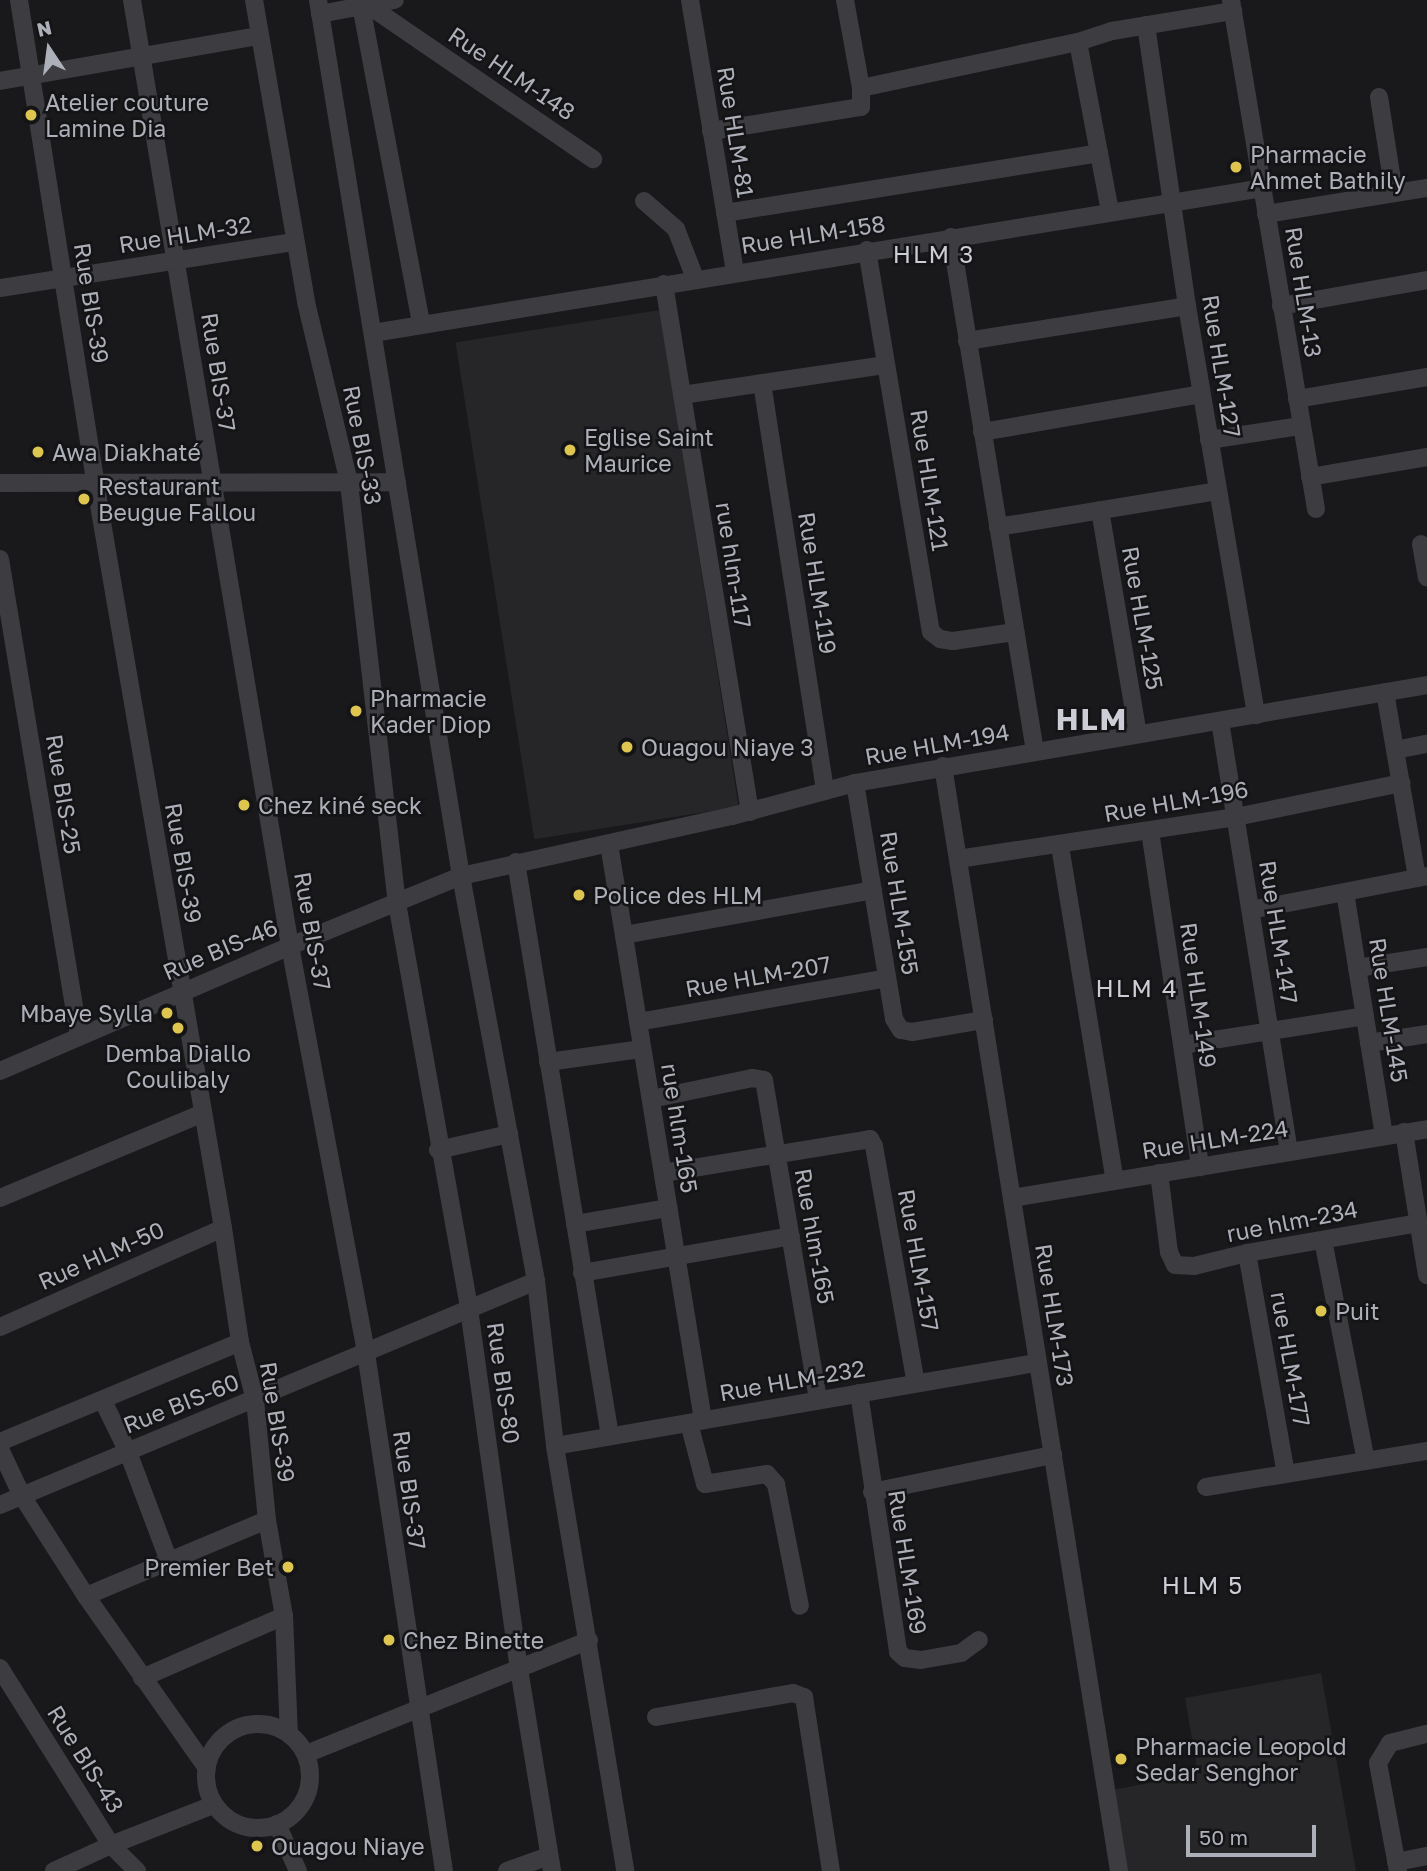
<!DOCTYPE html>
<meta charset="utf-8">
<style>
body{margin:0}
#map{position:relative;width:1427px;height:1871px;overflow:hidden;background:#19191b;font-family:"Golos Text",sans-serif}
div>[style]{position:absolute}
.built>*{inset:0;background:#262528;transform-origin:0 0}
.minor>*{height:18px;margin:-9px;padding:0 9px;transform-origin:9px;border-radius:9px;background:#3d3c41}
.minor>.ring{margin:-9px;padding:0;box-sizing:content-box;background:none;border:18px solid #3d3c41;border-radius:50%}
.dots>*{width:19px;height:19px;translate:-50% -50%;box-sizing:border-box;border:4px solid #141416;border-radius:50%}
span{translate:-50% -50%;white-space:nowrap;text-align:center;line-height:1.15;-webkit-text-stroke:5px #141416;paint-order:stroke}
.street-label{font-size:23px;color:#adafb9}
.poi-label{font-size:23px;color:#adafb9}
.left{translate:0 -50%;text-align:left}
.right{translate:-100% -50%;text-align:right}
.neighbourhood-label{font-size:24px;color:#cdced5;letter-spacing:2px}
.district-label{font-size:30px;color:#cdced5;font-weight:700;letter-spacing:2px}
.north{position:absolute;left:14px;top:14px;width:70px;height:70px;-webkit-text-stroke:5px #141416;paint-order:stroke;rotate:347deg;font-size:19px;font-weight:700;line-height:28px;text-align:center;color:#adafb9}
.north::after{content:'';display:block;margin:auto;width:24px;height:32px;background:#adafb9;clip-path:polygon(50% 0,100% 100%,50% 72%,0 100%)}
.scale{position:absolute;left:1186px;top:1825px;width:130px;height:32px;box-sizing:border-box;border:4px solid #adafb9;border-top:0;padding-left:9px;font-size:21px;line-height:24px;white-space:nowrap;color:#adafb9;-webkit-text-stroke:5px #141416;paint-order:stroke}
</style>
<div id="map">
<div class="built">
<div style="left:660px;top:310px;width:503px;height:207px;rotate:81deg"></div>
<div style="clip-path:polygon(1321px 1673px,1356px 1871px,1127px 1871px,1112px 1790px,1198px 1774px,1185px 1698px)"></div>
</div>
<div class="minor">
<div style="left:19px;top:0;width:505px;rotate:81deg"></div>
<div style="left:98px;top:499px;width:740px;rotate:80.27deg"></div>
<div style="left:223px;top:1228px;width:115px;rotate:81.5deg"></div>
<div style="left:240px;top:1342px;width:60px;rotate:75.5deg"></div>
<div style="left:255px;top:1400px;width:121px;rotate:84.3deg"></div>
<div style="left:267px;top:1520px;width:97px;rotate:80deg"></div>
<div style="left:284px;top:1616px;width:118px;rotate:87.6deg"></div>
<div style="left:132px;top:0;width:959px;rotate:80.52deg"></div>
<div style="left:290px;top:946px;width:414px;rotate:79.4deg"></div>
<div style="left:366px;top:1353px;width:524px;rotate:81.44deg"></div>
<div style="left:254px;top:0;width:306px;rotate:80.2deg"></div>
<div style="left:306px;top:302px;width:186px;rotate:76.6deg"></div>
<div style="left:349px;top:483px;width:423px;rotate:83.5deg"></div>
<div style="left:397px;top:903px;width:412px;rotate:79.9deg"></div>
<div style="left:469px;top:1309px;width:363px;rotate:82.1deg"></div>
<div style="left:519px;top:1669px;width:205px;rotate:80.7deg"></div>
<div style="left:318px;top:0;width:888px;rotate:80.73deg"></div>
<div style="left:461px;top:876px;width:412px;rotate:79.5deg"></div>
<div style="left:536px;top:1281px;width:166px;rotate:83.4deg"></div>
<div style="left:555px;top:1446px;width:431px;rotate:80.6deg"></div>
<div style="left:360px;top:0;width:330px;rotate:79.3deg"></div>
<div style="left:368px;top:0;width:5px;rotate:90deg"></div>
<div style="left:368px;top:5px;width:273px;rotate:34.4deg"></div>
<div style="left:690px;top:0;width:276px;rotate:80.6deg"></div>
<div style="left:1231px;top:0;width:516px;rotate:80.52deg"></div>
<div style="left:320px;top:14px;width:76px;rotate:-10.6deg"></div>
<div style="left:1146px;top:25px;width:284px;rotate:81.7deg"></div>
<div style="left:1187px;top:306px;width:415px;rotate:80.4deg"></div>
<div style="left:1078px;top:42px;width:173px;rotate:79.3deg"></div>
<div style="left:0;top:81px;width:262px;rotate:-9.9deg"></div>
<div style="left:861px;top:88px;width:222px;rotate:-12deg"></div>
<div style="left:1078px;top:42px;width:36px;rotate:-18deg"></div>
<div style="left:1112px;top:31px;width:123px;rotate:-9.4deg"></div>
<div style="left:1379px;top:97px;width:97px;rotate:81.1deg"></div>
<div style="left:711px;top:131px;width:152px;rotate:-9.1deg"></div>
<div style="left:861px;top:107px;width:19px;rotate:-90deg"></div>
<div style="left:861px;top:88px;width:89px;rotate:-100.3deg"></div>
<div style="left:644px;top:201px;width:43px;rotate:41.2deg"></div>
<div style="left:676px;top:229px;width:53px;rotate:68.8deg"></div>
<div style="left:725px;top:213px;width:379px;rotate:-9.1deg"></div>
<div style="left:1266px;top:214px;width:163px;rotate:-9.2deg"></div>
<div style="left:951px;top:237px;width:521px;rotate:80.72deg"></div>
<div style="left:867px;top:250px;width:387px;rotate:80.5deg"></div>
<div style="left:931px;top:632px;width:11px;rotate:38deg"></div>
<div style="left:940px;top:639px;width:13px;rotate:9deg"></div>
<div style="left:953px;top:641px;width:63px;rotate:-8.3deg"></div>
<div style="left:664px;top:284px;width:535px;rotate:80.75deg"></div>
<div style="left:0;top:288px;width:298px;rotate:-8.9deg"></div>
<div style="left:1281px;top:306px;width:148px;rotate:-10.1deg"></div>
<div style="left:373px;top:333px;width:901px;rotate:-9.26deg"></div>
<div style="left:967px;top:341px;width:223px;rotate:-9deg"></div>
<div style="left:762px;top:383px;width:413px;rotate:81.2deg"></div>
<div style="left:682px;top:395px;width:206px;rotate:-8.4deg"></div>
<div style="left:1297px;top:399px;width:132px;rotate:-9.6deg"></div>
<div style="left:982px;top:432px;width:222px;rotate:-9.8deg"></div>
<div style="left:1209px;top:440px;width:93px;rotate:-8.7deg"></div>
<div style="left:1310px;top:477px;width:119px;rotate:-9.7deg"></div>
<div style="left:0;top:483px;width:397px;rotate:-0.1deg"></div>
<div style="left:1100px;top:510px;width:227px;rotate:80.4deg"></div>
<div style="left:998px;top:527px;width:222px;rotate:-9.3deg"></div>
<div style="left:1421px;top:544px;width:34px;rotate:80deg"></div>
<div style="left:0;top:559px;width:484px;rotate:80.6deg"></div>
<div style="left:1385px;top:692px;width:189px;rotate:80.2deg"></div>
<div style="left:1220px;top:721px;width:436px;rotate:80.9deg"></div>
<div style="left:1395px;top:750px;width:33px;rotate:-11deg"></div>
<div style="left:943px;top:766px;width:1119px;rotate:80.95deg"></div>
<div style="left:855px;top:783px;width:239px;rotate:80.6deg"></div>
<div style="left:894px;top:1019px;width:13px;rotate:58deg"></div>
<div style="left:901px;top:1030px;width:11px;rotate:10deg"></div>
<div style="left:912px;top:1032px;width:73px;rotate:-9.5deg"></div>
<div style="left:1150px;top:831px;width:340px;rotate:81.5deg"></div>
<div style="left:609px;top:844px;width:584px;rotate:80.73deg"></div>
<div style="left:1060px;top:846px;width:339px;rotate:80.7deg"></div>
<div style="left:958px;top:859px;width:281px;rotate:-8.6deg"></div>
<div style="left:1236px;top:817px;width:169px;rotate:-11.6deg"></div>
<div style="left:516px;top:862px;width:582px;rotate:80.7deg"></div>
<div style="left:1345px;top:892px;width:247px;rotate:80.9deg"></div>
<div style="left:1251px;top:910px;width:179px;rotate:-10.9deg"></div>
<div style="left:624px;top:935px;width:253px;rotate:-10.2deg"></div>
<div style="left:1357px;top:968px;width:71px;rotate:-8.9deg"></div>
<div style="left:638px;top:1022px;width:253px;rotate:-10deg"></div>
<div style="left:1369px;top:1043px;width:59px;rotate:-8.8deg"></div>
<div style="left:1182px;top:1045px;width:185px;rotate:-9deg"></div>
<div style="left:548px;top:1062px;width:95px;rotate:-7.9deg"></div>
<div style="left:0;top:1071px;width:316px;rotate:-23.3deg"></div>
<div style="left:290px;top:946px;width:185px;rotate:-22.3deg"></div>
<div style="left:461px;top:876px;width:278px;rotate:-12.5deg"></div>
<div style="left:732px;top:816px;width:127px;rotate:-15deg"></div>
<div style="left:855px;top:783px;width:580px;rotate:-9.72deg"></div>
<div style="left:651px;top:1099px;width:103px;rotate:-11.7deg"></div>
<div style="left:752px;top:1078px;width:12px;rotate:9deg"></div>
<div style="left:764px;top:1080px;width:325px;rotate:80.4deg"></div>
<div style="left:1404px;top:1132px;width:145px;rotate:80.9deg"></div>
<div style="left:438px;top:1150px;width:73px;rotate:-12.7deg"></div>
<div style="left:663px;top:1173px;width:210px;rotate:-9.3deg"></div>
<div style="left:870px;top:1139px;width:8px;rotate:60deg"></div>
<div style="left:874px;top:1146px;width:241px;rotate:80deg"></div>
<div style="left:1159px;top:1173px;width:80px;rotate:82.8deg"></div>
<div style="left:1169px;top:1252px;width:14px;rotate:65deg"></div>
<div style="left:1175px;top:1265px;width:19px;rotate:3deg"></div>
<div style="left:1194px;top:1266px;width:55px;rotate:-13.8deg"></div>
<div style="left:1247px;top:1253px;width:175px;rotate:-9.9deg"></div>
<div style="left:0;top:1198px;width:218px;rotate:-22.7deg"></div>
<div style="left:1012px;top:1198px;width:421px;rotate:-9.4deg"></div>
<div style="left:575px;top:1224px;width:95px;rotate:-9.7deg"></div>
<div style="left:1323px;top:1240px;width:225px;rotate:79deg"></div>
<div style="left:1247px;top:1253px;width:224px;rotate:80deg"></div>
<div style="left:582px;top:1273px;width:212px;rotate:-10deg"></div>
<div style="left:0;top:1327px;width:244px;rotate:-23.9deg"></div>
<div style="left:859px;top:1393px;width:262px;rotate:81.4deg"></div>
<div style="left:898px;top:1652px;width:9px;rotate:41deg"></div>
<div style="left:905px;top:1658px;width:16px;rotate:7deg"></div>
<div style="left:921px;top:1660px;width:41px;rotate:-9.9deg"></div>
<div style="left:961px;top:1653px;width:22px;rotate:-36deg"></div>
<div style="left:103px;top:1401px;width:57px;rotate:63.9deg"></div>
<div style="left:128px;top:1452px;width:116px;rotate:69.4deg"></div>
<div style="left:689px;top:1423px;width:63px;rotate:75.3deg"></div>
<div style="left:705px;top:1484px;width:63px;rotate:-9.2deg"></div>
<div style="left:767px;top:1474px;width:13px;rotate:48deg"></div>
<div style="left:776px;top:1484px;width:124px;rotate:78.9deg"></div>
<div style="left:0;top:1442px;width:260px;rotate:-22.6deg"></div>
<div style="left:555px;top:1446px;width:490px;rotate:-9.8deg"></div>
<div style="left:0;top:1449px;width:52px;rotate:64.9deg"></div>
<div style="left:22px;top:1496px;width:119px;rotate:57.4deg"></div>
<div style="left:86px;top:1596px;width:210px;rotate:54.9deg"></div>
<div style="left:1206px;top:1487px;width:224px;rotate:-9.3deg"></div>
<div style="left:872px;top:1492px;width:185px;rotate:-11.6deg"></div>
<div style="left:0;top:1505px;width:581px;rotate:-22.68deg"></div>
<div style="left:86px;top:1596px;width:196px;rotate:-22.8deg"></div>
<div style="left:0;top:1668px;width:209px;rotate:57.9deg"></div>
<div style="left:111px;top:1845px;width:37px;rotate:45deg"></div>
<div style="left:142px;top:1678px;width:155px;rotate:-23.6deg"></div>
<div style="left:656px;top:1717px;width:139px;rotate:-9.9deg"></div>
<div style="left:793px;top:1693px;width:12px;rotate:20deg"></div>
<div style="left:804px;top:1697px;width:176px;rotate:81.2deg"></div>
<div class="ring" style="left:206px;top:1724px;width:86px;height:86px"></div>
<div style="left:306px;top:1754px;width:305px;rotate:-21.9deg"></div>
<div style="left:277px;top:1824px;width:51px;rotate:65.9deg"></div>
<div style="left:1396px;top:1862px;width:32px;rotate:-11deg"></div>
<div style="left:54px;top:1871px;width:63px;rotate:-24.5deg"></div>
<div style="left:111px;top:1845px;width:110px;rotate:-21.4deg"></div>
<div style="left:507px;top:1871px;width:45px;rotate:-19.7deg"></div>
<div style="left:1398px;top:1871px;width:110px;rotate:-100.5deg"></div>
<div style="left:1378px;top:1763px;width:23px;rotate:-59deg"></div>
<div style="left:1390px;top:1743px;width:38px;rotate:-14deg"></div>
</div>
<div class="dots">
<div style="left:31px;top:115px;background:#ddc54f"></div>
<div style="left:1236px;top:167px;background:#ddc54f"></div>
<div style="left:570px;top:450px;background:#ddc54f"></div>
<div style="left:38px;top:452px;background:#ddc54f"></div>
<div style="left:84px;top:499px;background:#ddc54f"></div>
<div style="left:356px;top:711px;background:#ddc54f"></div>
<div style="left:627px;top:747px;background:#ddc54f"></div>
<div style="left:244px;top:805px;background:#ddc54f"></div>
<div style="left:579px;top:895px;background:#ddc54f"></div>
<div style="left:167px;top:1013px;background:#ddc54f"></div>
<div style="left:178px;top:1028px;background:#ddc54f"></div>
<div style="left:1321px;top:1311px;background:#ddc54f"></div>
<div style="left:288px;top:1567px;background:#ddc54f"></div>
<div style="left:389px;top:1640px;background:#ddc54f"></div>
<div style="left:1121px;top:1759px;background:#ddc54f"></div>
<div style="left:257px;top:1846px;background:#ddc54f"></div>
</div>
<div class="street-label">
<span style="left:512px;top:73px;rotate:34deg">Rue HLM-148</span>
<span style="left:736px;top:132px;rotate:81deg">Rue HLM-81</span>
<span style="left:185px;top:234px;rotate:-9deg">Rue HLM-32</span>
<span style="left:813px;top:234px;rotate:-9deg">Rue HLM-158</span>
<span style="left:1304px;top:292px;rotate:81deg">Rue HLM-13</span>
<span style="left:92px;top:303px;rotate:81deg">Rue BIS-39</span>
<span style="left:1222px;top:366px;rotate:81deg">Rue HLM-127</span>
<span style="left:219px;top:372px;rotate:81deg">Rue BIS-37</span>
<span style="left:363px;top:445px;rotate:79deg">Rue BIS-33</span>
<span style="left:930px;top:480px;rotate:81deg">Rue HLM-121</span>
<span style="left:734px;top:565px;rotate:81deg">rue hlm-117</span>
<span style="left:818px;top:583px;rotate:81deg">Rue HLM-119</span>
<span style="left:1143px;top:618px;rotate:80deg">Rue HLM-125</span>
<span style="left:937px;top:744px;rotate:-10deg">Rue HLM-194</span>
<span style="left:64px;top:794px;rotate:81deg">Rue BIS-25</span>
<span style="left:1176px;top:801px;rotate:-10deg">Rue HLM-196</span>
<span style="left:184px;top:863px;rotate:80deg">Rue BIS-39</span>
<span style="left:900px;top:903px;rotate:81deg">Rue HLM-155</span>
<span style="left:313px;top:931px;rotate:80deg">Rue BIS-37</span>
<span style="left:1279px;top:932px;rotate:81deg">Rue HLM-147</span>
<span style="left:220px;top:949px;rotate:-23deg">Rue BIS-46</span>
<span style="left:758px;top:976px;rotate:-10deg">Rue HLM-207</span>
<span style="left:1199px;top:995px;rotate:82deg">Rue HLM-149</span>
<span style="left:1389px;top:1010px;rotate:81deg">Rue HLM-145</span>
<span style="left:680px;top:1128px;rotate:81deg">rue hlm-165</span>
<span style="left:1215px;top:1139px;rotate:-9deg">Rue HLM-224</span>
<span style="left:1292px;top:1221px;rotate:-11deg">rue hlm-234</span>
<span style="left:815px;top:1236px;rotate:80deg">Rue hlm-165</span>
<span style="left:101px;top:1255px;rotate:-24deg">Rue HLM-50</span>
<span style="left:919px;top:1260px;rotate:80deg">Rue HLM-157</span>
<span style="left:1055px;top:1315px;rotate:81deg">Rue HLM-173</span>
<span style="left:1291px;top:1359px;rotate:80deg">rue HLM-177</span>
<span style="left:792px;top:1380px;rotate:-10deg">Rue HLM-232</span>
<span style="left:504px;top:1383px;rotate:82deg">Rue BIS-80</span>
<span style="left:181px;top:1403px;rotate:-22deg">Rue BIS-60</span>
<span style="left:278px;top:1422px;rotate:81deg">Rue BIS-39</span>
<span style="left:410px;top:1490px;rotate:82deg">Rue BIS-37</span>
<span style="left:908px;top:1562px;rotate:81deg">Rue HLM-169</span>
<span style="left:86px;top:1759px;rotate:58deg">Rue BIS-43</span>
</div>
<div class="poi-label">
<span class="left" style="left:45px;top:115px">Atelier couture<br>Lamine Dia</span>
<span class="left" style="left:1250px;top:167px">Pharmacie<br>Ahmet Bathily</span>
<span class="left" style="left:584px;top:450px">Eglise Saint<br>Maurice</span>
<span class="left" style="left:52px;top:452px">Awa Diakhaté</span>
<span class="left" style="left:98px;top:499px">Restaurant<br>Beugue Fallou</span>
<span class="left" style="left:370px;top:711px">Pharmacie<br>Kader Diop</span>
<span class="left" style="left:641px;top:747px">Ouagou Niaye 3</span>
<span class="left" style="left:258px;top:805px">Chez kiné seck</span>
<span class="left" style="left:593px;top:895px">Police des HLM</span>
<span class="right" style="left:153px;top:1013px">Mbaye Sylla</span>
<span style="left:178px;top:1066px">Demba Diallo<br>Coulibaly</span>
<span class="left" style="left:1335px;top:1311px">Puit</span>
<span class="right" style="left:274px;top:1567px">Premier Bet</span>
<span class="left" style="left:403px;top:1640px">Chez Binette</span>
<span class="left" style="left:1135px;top:1759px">Pharmacie Leopold<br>Sedar Senghor</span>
<span class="left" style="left:271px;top:1846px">Ouagou Niaye</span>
</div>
<div class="neighbourhood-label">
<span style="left:934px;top:254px">HLM 3</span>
<span style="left:1137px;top:988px">HLM 4</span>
<span style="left:1203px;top:1585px">HLM 5</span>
</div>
<div class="district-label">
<span style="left:1092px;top:719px">HLM</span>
</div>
<div class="north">N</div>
<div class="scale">50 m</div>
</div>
